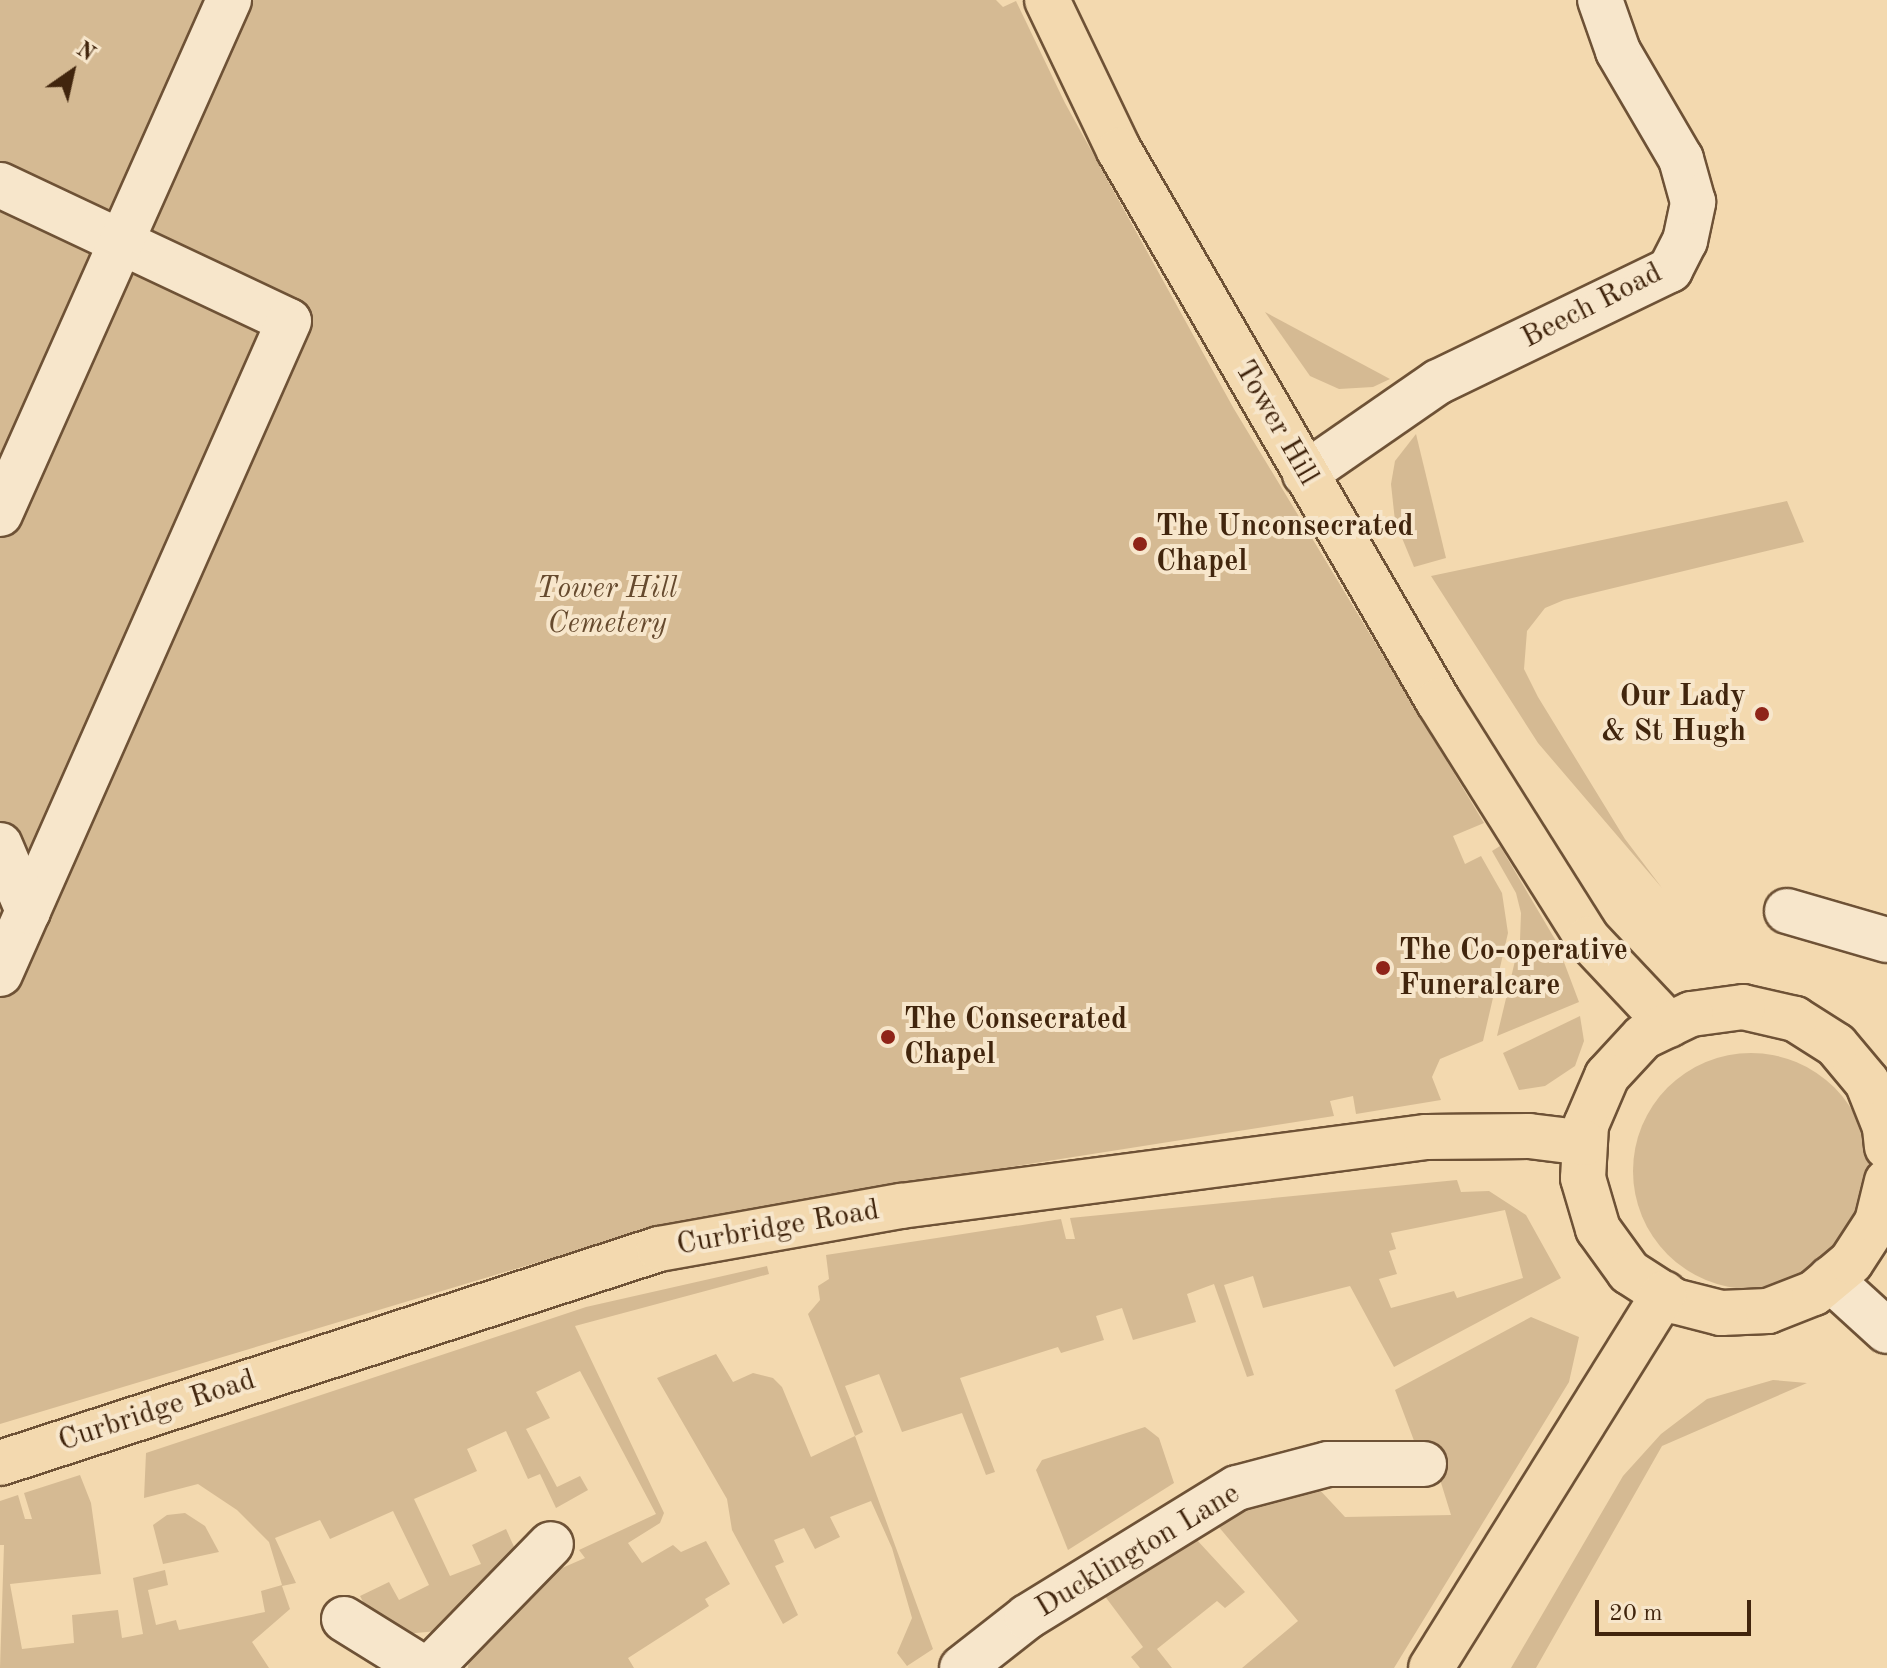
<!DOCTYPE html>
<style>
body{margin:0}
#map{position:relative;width:1887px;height:1668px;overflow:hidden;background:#f3d9af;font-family:"Old Standard TT",serif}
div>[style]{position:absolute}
.green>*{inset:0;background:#d5ba93}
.round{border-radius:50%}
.roads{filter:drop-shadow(2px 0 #6e5236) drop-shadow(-2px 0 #6e5236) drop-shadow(0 2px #6e5236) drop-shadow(0 -2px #6e5236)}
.minor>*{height:44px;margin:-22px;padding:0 22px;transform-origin:22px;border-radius:22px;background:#f7e6cb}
.major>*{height:44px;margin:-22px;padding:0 22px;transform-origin:22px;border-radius:22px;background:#f3d9af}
.dots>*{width:22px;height:22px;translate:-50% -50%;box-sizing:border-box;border:4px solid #f7e6cb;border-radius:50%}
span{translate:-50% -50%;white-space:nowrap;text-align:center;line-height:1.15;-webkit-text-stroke:8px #f7e6cb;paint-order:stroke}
.street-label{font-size:30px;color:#41250d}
.poi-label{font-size:30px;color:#41250d;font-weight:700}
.left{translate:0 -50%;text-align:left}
.right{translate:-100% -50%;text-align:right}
.park-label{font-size:30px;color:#664a2e;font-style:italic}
.north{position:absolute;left:32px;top:32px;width:80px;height:80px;-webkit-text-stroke:6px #f7e6cb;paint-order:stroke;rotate:34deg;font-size:22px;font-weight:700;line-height:32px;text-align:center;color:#41250d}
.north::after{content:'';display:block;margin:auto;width:28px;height:36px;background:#41250d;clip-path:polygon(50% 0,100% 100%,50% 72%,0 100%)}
.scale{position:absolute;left:1595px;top:1600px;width:156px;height:36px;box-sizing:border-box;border:4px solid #41250d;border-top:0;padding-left:10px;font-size:24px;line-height:28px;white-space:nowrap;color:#41250d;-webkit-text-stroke:6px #f7e6cb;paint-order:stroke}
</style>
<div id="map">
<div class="green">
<div style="clip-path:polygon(0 0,996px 0,1003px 7px,1016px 1px,1065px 103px,1234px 409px,1484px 823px,1453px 836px,1465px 864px,1481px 856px,1502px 893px,1508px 933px,1483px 1041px,1440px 1059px,1432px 1077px,1441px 1100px,1356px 1114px,1353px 1096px,1330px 1101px,1334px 1116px,831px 1195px,648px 1229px,0 1424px)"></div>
<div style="clip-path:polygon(1265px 312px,1390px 379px,1373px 387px,1339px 389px,1310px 376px)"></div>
<div style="clip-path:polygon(1416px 434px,1446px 558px,1414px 567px,1395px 521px,1391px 484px,1395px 461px)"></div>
<div style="clip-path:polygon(1787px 501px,1804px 542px,1564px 600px,1545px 608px,1527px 631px,1524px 669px,1538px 697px,1625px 839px,1662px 888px,1538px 743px,1431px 576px)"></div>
<div style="clip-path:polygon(1500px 846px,1556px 941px,1579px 1002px,1497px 1036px,1520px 940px,1521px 913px,1516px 893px,1492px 851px)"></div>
<div style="clip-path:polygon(1580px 1016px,1584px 1041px,1575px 1066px,1545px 1086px,1519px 1090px,1503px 1053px)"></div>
<div class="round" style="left:1633px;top:1053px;width:236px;height:236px"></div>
<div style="clip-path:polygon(evenodd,1457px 1180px,1461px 1192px,1489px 1191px,1526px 1215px,1561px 1278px,1394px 1367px,1350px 1286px,1263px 1308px,1253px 1276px,1224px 1285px,1254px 1375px,1247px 1377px,1214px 1284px,1187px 1294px,1196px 1322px,1133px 1340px,1122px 1308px,1096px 1316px,1104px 1340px,1061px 1353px,1058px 1347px,960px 1378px,995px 1472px,986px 1475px,962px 1413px,902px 1432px,879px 1374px,845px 1386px,863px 1432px,855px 1436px,933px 1649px,907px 1666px,897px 1653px,912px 1618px,892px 1548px,871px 1501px,830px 1517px,840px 1537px,815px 1549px,804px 1528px,774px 1540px,784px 1562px,775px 1566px,798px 1615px,783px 1624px,732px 1530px,727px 1499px,657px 1378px,716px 1354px,733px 1382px,753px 1373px,773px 1378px,782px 1387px,811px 1457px,855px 1436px,808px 1314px,820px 1300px,818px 1286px,829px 1279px,826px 1255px,1061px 1219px,1066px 1239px,1075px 1239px,1070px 1218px,1457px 1180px,1505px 1210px,1523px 1278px,1457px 1298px,1454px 1291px,1391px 1308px,1379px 1279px,1397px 1274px,1389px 1251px,1396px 1249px,1391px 1233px,1505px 1210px)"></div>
<div style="clip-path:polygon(767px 1266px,769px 1274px,575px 1326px,664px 1513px,660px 1523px,628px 1543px,642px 1563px,673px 1545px,681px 1552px,706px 1541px,730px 1584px,705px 1599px,709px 1606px,628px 1658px,634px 1668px,468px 1668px,469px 1657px,546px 1575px,585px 1558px,579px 1550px,656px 1514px,580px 1371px,536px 1392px,550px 1418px,526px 1429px,557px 1487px,580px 1476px,588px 1490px,556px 1508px,540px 1474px,528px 1479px,506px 1431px,467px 1449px,477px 1471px,414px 1499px,450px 1576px,481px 1564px,472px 1545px,506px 1529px,521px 1562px,438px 1631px,404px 1634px,368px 1611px,360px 1596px,389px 1582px,399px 1600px,429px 1585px,393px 1511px,330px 1539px,320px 1520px,275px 1538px,296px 1583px,282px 1586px,290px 1609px,252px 1642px,269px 1668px,0 1668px,4px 1545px,0 1545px,0 1501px,18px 1495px,25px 1519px,32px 1519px,24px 1493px,80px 1475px,91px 1503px,101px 1574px,10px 1584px,22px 1649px,74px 1643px,72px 1615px,118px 1610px,122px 1638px,143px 1634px,133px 1578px,165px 1570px,168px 1585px,148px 1590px,156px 1625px,176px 1620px,179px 1630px,265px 1612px,261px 1591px,282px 1585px,269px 1542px,237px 1510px,198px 1484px,144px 1498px,146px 1453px,586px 1307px)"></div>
<div style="clip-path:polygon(1531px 1317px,1579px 1337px,1569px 1382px,1394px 1668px,1242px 1668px,1298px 1621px,1218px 1526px,1281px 1493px,1318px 1488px,1345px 1517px,1451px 1515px,1429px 1444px,1416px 1446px,1395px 1390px)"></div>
<div style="clip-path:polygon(1773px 1380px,1807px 1383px,1662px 1446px,1536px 1668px,1511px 1668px,1623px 1476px,1661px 1434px,1707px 1399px)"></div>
<div style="clip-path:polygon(1145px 1427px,1159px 1438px,1174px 1483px,1068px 1550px,1036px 1470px,1042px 1460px)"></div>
<div style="clip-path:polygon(185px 1513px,205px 1526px,219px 1552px,163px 1564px,153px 1525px,167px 1515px)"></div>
<div style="clip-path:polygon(1196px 1539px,1245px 1592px,1225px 1608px,1217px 1601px,1157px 1649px,1172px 1668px,1140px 1668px,1131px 1657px,1143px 1647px,1104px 1595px)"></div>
</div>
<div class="roads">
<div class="minor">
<div style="left:0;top:185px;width:319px;rotate:25.2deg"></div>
<div style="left:289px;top:321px;width:714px;rotate:113.87deg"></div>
<div style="left:1305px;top:474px;width:162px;rotate:-34.7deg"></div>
<div style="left:1438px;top:382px;width:258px;rotate:-25.8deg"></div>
<div style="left:1670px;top:270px;width:33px;rotate:-63deg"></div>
<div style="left:1685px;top:241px;width:40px;rotate:-78deg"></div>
<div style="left:1693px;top:202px;width:45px;rotate:-105.6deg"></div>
<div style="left:1681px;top:159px;width:125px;rotate:-120.3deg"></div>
<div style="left:1618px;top:51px;width:54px;rotate:-109.4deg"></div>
<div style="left:0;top:514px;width:563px;rotate:-65.99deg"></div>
<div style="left:0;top:845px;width:72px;rotate:67deg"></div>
<div style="left:1787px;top:911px;width:104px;rotate:16.2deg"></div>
<div style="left:1830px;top:1279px;width:77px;rotate:42.4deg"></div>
<div style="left:344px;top:1619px;width:93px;rotate:31.8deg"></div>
<div style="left:430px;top:1668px;width:173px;rotate:-45.7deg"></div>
<div style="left:962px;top:1668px;width:83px;rotate:-38.1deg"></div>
<div style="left:1027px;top:1617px;width:246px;rotate:-31.6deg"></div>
<div style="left:1237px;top:1488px;width:94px;rotate:-14.8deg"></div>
<div style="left:1328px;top:1464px;width:96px"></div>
</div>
<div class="major">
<div style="left:1047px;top:0;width:166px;rotate:64.4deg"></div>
<div style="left:1119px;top:150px;width:637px;rotate:59.93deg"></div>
<div style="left:1438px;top:701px;width:281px;rotate:57.8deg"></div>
<div style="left:1588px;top:939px;width:118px;rotate:46.7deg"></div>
<div style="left:1887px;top:1147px;width:20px;rotate:-96deg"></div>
<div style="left:1885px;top:1127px;width:48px;rotate:-111.8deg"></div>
<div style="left:1867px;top:1082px;width:48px;rotate:-130deg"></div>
<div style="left:1836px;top:1045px;width:49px;rotate:-147.6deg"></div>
<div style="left:1795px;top:1019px;width:53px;rotate:-167deg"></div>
<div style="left:1743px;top:1007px;width:52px;rotate:172.3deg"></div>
<div style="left:1691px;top:1014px;width:53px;rotate:154.4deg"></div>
<div style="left:1643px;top:1037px;width:53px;rotate:132.7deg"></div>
<div style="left:1607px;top:1076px;width:53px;rotate:113.2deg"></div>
<div style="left:1586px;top:1125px;width:53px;rotate:93.2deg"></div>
<div style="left:1583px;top:1178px;width:53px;rotate:73.6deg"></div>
<div style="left:1598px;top:1229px;width:53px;rotate:54.2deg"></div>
<div style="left:1629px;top:1272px;width:54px;rotate:32.8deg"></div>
<div style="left:1674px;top:1301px;width:49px;rotate:14.3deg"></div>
<div style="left:1721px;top:1313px;width:47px;rotate:-2.4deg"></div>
<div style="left:1768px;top:1311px;width:49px;rotate:-21.4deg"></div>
<div style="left:1814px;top:1293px;width:48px;rotate:-40deg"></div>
<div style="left:1851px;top:1262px;width:48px;rotate:-57deg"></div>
<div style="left:1877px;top:1222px;width:42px;rotate:-76.3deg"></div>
<div style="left:0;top:1463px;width:693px;rotate:-17.99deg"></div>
<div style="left:659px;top:1249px;width:246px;rotate:-10.1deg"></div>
<div style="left:901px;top:1206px;width:530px;rotate:-7.49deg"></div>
<div style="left:1426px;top:1137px;width:103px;rotate:-0.6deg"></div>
<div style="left:1529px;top:1136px;width:56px;rotate:7.1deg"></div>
<div style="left:1431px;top:1668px;width:441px;rotate:-58.1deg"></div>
</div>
</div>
<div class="dots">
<div style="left:1140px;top:544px;background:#8f2418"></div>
<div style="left:1762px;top:714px;background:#8f2418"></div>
<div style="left:1383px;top:968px;background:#8f2418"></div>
<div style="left:888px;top:1037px;background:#8f2418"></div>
</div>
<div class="street-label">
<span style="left:1592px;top:306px;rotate:-27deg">Beech Road</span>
<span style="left:1276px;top:423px;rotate:60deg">Tower Hill</span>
<span style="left:778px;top:1228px;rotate:-10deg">Curbridge Road</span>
<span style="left:157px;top:1411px;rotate:-18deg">Curbridge Road</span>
<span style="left:1138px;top:1551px;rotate:-31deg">Ducklington Lane</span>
</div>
<div class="poi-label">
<span class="left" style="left:1156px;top:544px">The Unconsecrated<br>Chapel</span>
<span class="right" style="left:1746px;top:714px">Our Lady<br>&amp; St Hugh</span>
<span class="left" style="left:1399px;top:968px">The Co-operative<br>Funeralcare</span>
<span class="left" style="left:904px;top:1037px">The Consecrated<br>Chapel</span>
</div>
<div class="park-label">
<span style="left:607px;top:606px">Tower Hill<br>Cemetery</span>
</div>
<div class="north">N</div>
<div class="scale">20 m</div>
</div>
